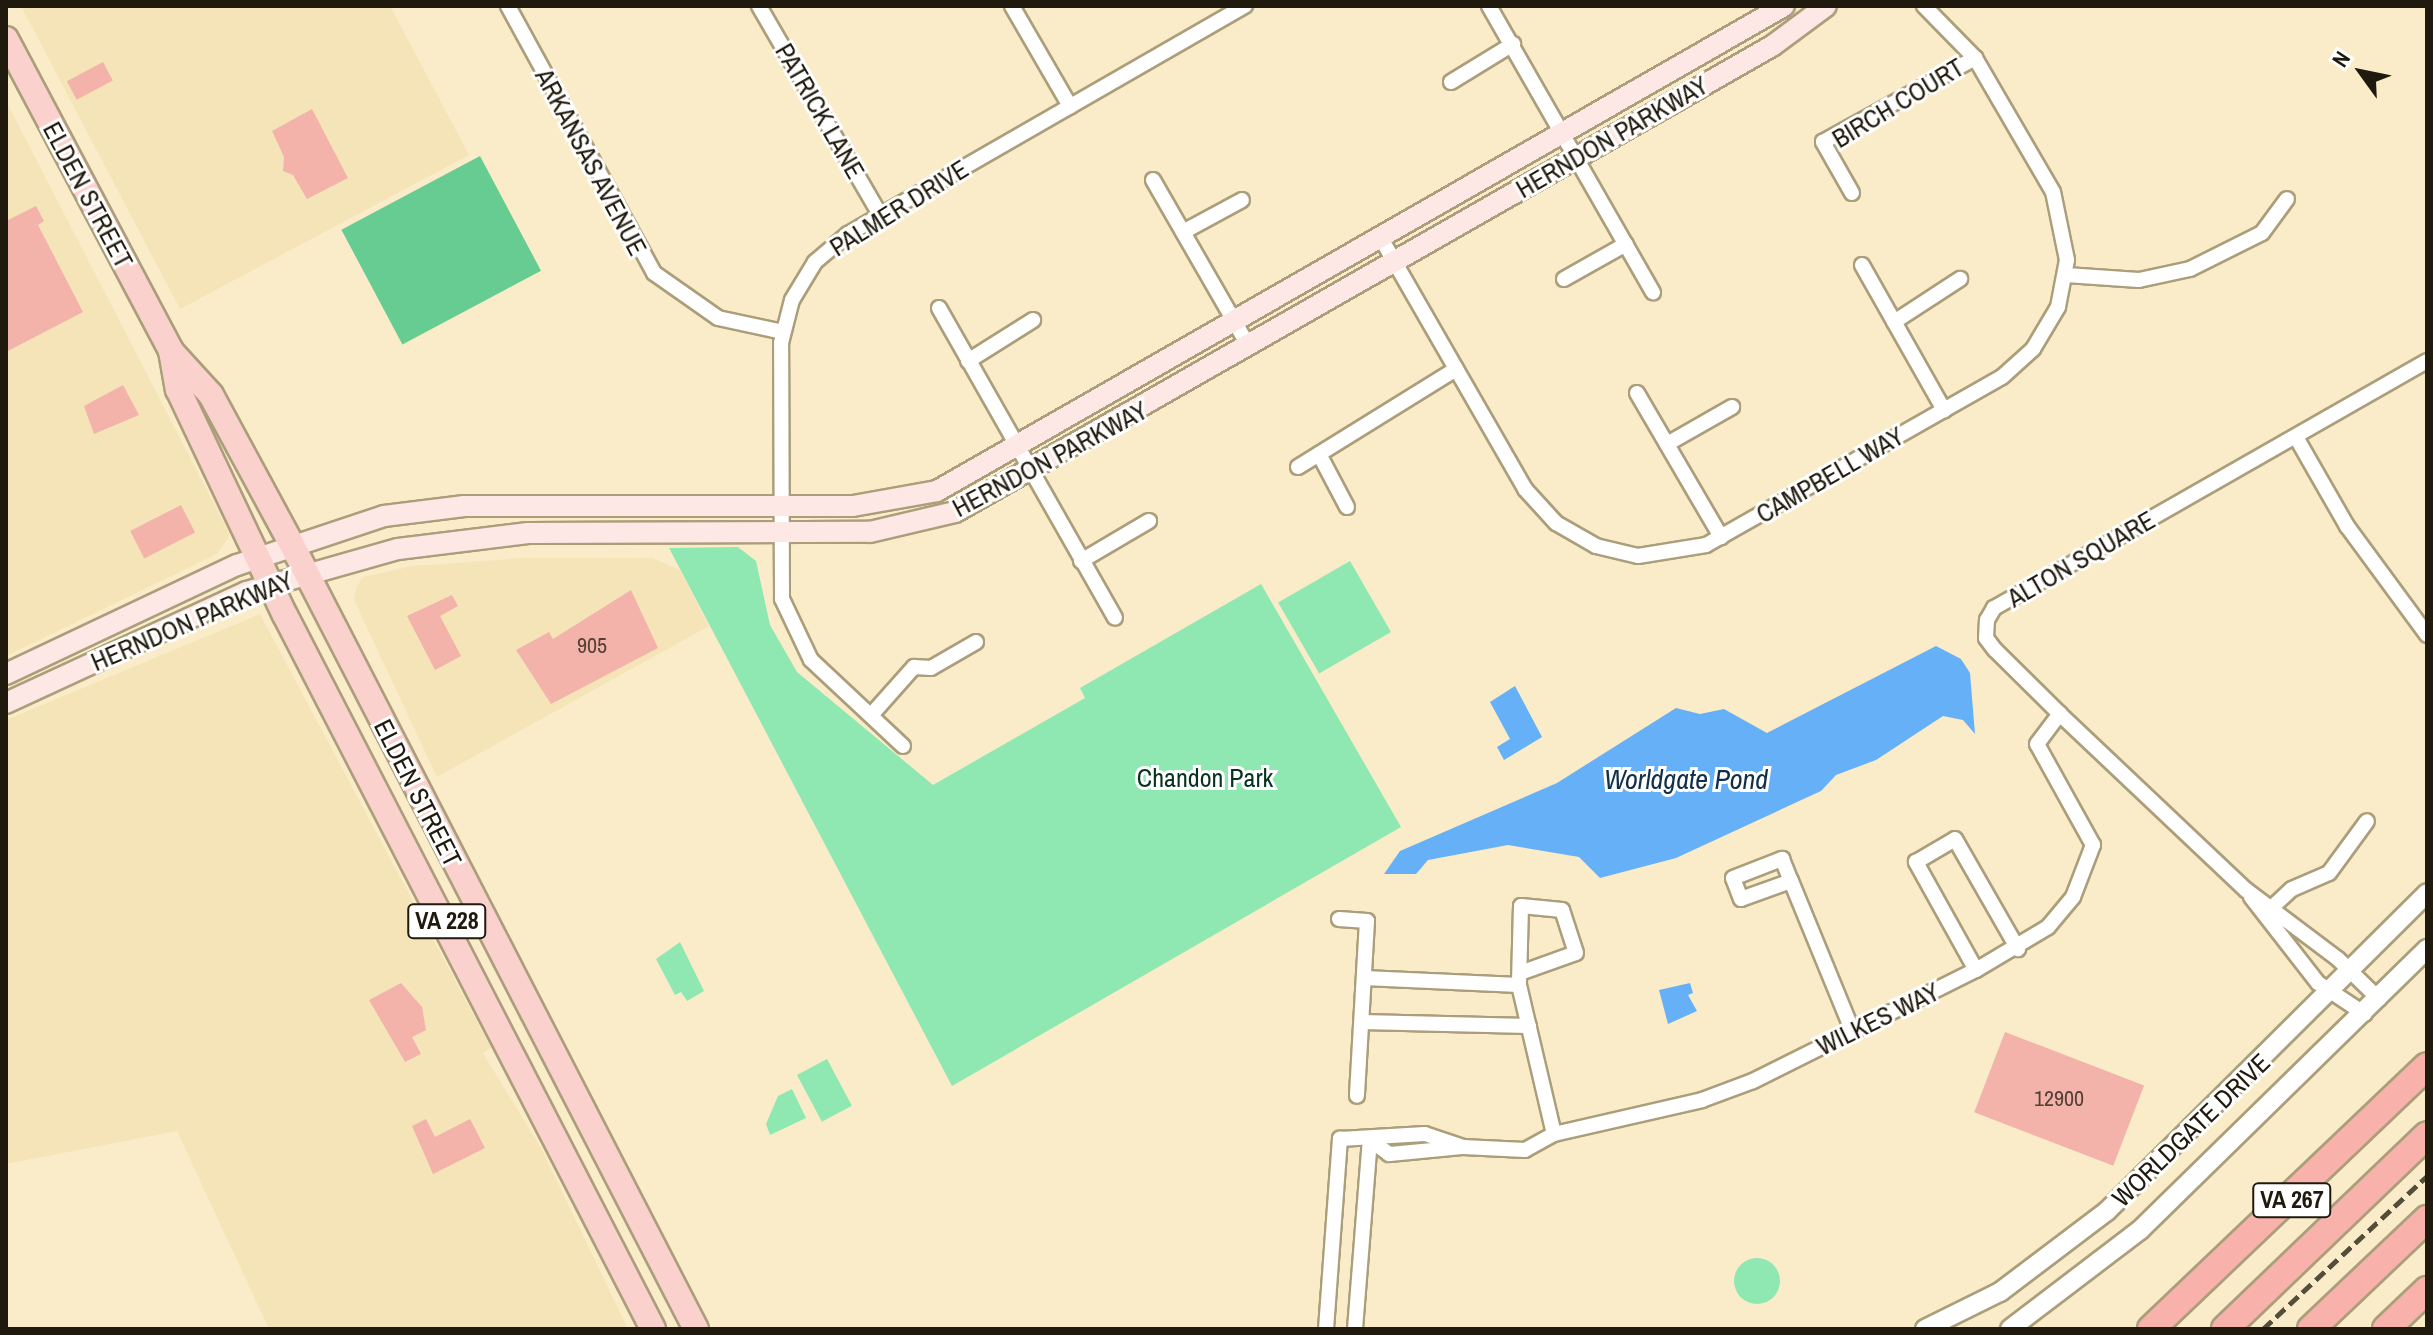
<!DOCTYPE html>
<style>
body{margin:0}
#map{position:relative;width:2433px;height:1335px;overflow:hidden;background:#faecc8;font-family:"Archivo Narrow",sans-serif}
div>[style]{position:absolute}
.built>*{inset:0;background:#f5e4b8}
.green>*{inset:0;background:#8fe8b2;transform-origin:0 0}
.round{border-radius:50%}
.forest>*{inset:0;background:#66cc92;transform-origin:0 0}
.water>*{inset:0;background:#66b0f7}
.building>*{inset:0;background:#f3b3ab;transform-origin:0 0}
.roads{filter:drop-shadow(2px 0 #ab9e7b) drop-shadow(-2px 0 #ab9e7b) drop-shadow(0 2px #ab9e7b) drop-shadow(0 -2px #ab9e7b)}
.minor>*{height:14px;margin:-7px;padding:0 7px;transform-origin:7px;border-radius:7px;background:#fff}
.tertiary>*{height:18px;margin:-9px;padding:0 9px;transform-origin:9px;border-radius:9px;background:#fff}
.secondary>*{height:20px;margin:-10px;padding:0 10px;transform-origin:10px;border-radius:10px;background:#fde8e6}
.primary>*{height:24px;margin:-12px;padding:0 12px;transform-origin:12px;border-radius:12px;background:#fbd1cd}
.motorway>*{height:26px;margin:-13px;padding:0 13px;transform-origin:13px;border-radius:13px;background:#f8b2ab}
.rail>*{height:5px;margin-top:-2.5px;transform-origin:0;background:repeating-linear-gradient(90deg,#544d3a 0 12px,transparent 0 18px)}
span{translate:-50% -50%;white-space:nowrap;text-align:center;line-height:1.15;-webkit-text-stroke:6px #fff;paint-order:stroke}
.number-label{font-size:22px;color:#544034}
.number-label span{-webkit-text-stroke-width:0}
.shield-label span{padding:2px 6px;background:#fff;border:2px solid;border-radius:6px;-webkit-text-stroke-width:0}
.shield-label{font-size:24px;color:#1f1a0d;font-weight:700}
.street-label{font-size:26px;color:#1f1a0d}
.park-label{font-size:26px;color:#05331d}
.water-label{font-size:28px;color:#102f4b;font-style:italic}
.frame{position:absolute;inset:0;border:8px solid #1f1a0d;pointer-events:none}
.north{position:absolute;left:2321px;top:32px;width:80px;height:80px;-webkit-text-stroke:6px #fff;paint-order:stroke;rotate:303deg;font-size:22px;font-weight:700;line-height:32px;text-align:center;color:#1f1a0d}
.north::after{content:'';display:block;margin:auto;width:28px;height:36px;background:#1f1a0d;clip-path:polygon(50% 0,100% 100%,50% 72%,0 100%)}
</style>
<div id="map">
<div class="built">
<div style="clip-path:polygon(21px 6px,390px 6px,469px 155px,180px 309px)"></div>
<div style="clip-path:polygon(6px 101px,230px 535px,217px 554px,6px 656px)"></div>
<div style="clip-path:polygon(523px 558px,652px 558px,680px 570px,709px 626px,437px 777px,354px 600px,356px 588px,363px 577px,413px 566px)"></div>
<div style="clip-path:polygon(260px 614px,491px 1048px,483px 1053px,542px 1150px,628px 1329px,269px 1329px,177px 1131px,6px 1164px,6px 720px)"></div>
</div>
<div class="green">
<div style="clip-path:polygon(738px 547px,756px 561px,770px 625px,797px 672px,933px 785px,1085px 698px,1080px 688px,1261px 584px,1401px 827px,952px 1086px,669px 548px)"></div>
<div style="left:1350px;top:561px;width:82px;height:83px;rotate:60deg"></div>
<div style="clip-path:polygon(680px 942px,704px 991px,687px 1001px,681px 992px,675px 995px,656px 959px)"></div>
<div style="left:827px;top:1059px;width:53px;height:34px;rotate:62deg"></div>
<div style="clip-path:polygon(792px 1089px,806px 1118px,770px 1135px,766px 1124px,778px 1096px)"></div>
<div class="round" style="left:1734px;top:1258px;width:46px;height:46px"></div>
</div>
<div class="forest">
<div style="left:480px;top:156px;width:130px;height:157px;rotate:62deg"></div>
</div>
<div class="water">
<div style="clip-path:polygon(1936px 646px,1961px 659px,1970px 673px,1975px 734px,1963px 720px,1943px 716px,1876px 760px,1836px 775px,1821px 791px,1676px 858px,1600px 878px,1579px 857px,1508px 845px,1428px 860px,1416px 874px,1384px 874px,1400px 851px,1557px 783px,1676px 708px,1700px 714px,1724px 709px,1767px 733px)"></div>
<div style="clip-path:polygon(1515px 686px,1542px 737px,1504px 760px,1497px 747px,1510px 739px,1490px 702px)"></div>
<div style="clip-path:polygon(1690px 983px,1693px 993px,1688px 995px,1697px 1011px,1668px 1024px,1659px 990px)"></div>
</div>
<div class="building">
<div style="left:103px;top:62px;width:21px;height:41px;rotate:62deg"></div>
<div style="clip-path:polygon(312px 109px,348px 178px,307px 199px,293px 175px,283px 171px,284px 157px,272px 131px)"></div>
<div style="clip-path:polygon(36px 206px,44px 221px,38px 225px,83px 312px,6px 352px,6px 221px)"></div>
<div style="clip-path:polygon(123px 385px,139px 415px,94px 434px,84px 406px)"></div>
<div style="left:181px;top:505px;width:31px;height:57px;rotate:63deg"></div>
<div style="clip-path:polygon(631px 590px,658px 648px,551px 704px,516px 650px,549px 632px,553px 639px)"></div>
<div style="clip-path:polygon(452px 595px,458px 606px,440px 616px,461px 656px,435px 670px,407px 616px)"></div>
<div style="clip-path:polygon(401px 983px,422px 1007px,426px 1030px,412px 1037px,421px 1054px,405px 1062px,369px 1000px)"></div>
<div style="left:2005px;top:1032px;width:149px;height:86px;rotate:21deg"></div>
<div style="clip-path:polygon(426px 1119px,435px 1137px,470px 1119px,485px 1148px,433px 1174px,412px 1126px)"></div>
</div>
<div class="roads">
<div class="minor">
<div style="left:508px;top:6px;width:304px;rotate:61.3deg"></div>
<div style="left:654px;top:273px;width:78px;rotate:35.1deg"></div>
<div style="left:718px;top:318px;width:66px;rotate:12.2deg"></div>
<div style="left:759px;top:6px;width:241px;rotate:59.9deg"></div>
<div style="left:1012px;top:6px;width:116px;rotate:59.9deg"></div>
<div style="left:1489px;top:6px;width:330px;rotate:60.2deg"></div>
<div style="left:1451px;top:82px;width:73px;rotate:-31.5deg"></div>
<div style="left:1153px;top:180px;width:193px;rotate:60.1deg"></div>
<div style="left:1852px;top:193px;width:59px;rotate:-119.6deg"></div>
<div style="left:1823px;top:142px;width:174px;rotate:-28.9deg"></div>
<div style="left:1183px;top:232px;width:67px;rotate:-28.5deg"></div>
<div style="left:1382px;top:240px;width:287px;rotate:60.1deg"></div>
<div style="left:1525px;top:489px;width:46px;rotate:47.6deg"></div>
<div style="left:1556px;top:523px;width:46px;rotate:29.9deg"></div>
<div style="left:1596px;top:546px;width:43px;rotate:13.4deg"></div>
<div style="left:1638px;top:556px;width:69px;rotate:-9.2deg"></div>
<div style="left:1706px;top:545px;width:340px;rotate:-29.6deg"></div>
<div style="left:2002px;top:377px;width:42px;rotate:-42.1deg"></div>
<div style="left:2033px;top:349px;width:49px;rotate:-59.2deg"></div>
<div style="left:2058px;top:307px;width:48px;rotate:-79.2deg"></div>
<div style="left:2067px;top:260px;width:69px;rotate:-101.6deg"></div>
<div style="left:2053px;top:192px;width:155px;rotate:-120.2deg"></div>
<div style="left:1975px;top:58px;width:73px;rotate:-134.4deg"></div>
<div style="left:1862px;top:265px;width:167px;rotate:60.5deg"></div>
<div style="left:2066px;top:275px;width:73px;rotate:3.9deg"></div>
<div style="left:2139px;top:280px;width:52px;rotate:-12.2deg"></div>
<div style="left:2190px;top:269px;width:80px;rotate:-26.6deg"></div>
<div style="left:2262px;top:233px;width:42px;rotate:-53.7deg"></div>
<div style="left:1564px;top:279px;width:71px;rotate:-29.4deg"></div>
<div style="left:939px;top:308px;width:356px;rotate:60.4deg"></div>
<div style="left:1894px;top:322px;width:79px;rotate:-33.1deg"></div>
<div style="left:968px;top:361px;width:77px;rotate:-32.2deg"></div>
<div style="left:1637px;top:393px;width:167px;rotate:59.7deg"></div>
<div style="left:2296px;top:437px;width:103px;rotate:60.2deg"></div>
<div style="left:2347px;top:526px;width:135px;rotate:53.7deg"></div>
<div style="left:1667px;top:444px;width:75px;rotate:-29.6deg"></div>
<div style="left:1319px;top:454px;width:60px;rotate:62.2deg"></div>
<div style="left:1298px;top:467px;width:186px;rotate:-31.8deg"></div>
<div style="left:1081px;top:561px;width:79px;rotate:-30.5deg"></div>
<div style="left:873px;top:713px;width:62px;rotate:-48.3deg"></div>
<div style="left:914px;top:667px;width:17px;rotate:3deg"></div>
<div style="left:931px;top:668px;width:52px;rotate:-30deg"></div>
<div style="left:903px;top:746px;width:126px;rotate:-136.9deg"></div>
<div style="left:811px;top:660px;width:68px;rotate:-115.4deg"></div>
<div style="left:782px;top:599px;width:256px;rotate:-90.2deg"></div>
<div style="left:781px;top:343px;width:44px;rotate:-75.7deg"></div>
<div style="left:792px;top:300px;width:44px;rotate:-58.8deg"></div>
<div style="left:815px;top:262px;width:43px;rotate:-40.3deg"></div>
<div style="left:848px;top:234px;width:458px;rotate:-29.9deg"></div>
<div style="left:1791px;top:881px;width:53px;rotate:160.2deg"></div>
<div style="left:1741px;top:899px;width:22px;rotate:-111deg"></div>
<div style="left:1733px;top:878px;width:53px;rotate:-21.2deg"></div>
<div style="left:1782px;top:859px;width:24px;rotate:68deg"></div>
<div style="left:1791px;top:881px;width:161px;rotate:67.7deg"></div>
<div style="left:2251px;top:897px;width:109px;rotate:52.1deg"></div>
<div style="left:2318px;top:983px;width:56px;rotate:33.4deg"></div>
<div style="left:2266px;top:913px;width:35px;rotate:-43deg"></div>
<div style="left:2292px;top:889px;width:40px;rotate:-23.4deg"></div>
<div style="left:2329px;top:873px;width:64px;rotate:-53.8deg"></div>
<div style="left:1339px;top:919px;width:28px;rotate:4deg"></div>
<div style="left:1367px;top:921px;width:175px;rotate:93.3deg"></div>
<div style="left:1976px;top:970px;width:124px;rotate:-119.1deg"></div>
<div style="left:1916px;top:862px;width:45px;rotate:-30.5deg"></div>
<div style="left:1955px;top:839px;width:127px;rotate:60.2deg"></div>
<div style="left:1520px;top:973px;width:59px;rotate:-19.7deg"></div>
<div style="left:1576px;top:953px;width:45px;rotate:-108deg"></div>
<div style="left:1562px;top:910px;width:41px;rotate:-174.4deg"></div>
<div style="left:1521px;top:906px;width:79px;rotate:91.5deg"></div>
<div style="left:1519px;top:985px;width:153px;rotate:76.8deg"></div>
<div style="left:1364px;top:978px;width:155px;rotate:2.6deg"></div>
<div style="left:2379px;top:999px;width:57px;rotate:-135.7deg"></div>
<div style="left:2338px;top:959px;width:115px;rotate:-143.1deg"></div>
<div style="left:2246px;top:890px;width:256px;rotate:-136.6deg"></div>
<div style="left:2060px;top:714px;width:91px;rotate:-135.4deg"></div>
<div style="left:1995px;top:650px;width:15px;rotate:-127deg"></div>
<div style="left:1986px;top:638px;width:18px;rotate:-87deg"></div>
<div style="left:1987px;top:620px;width:14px;rotate:-60deg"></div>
<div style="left:1994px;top:608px;width:498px;rotate:-29.7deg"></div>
<div style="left:1362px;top:1022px;width:167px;rotate:1.4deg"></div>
<div style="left:1370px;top:1140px;width:24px;rotate:36deg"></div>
<div style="left:1389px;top:1154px;width:74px;rotate:-5.4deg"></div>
<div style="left:1326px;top:1329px;width:191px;rotate:-85.8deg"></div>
<div style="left:1340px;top:1139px;width:85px;rotate:-3.4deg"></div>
<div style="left:1425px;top:1134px;width:40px;rotate:18.9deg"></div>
<div style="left:1463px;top:1147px;width:62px;rotate:2.8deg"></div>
<div style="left:1525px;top:1150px;width:33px;rotate:-29deg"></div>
<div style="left:1554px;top:1134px;width:152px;rotate:-12.9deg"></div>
<div style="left:1702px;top:1100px;width:54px;rotate:-20.4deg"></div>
<div style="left:1753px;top:1081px;width:249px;rotate:-26.5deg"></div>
<div style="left:1976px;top:970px;width:84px;rotate:-30.8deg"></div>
<div style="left:2048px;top:927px;width:39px;rotate:-50deg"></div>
<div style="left:2073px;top:897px;width:56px;rotate:-69deg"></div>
<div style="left:2093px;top:845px;width:115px;rotate:-119deg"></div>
<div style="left:2037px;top:744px;width:38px;rotate:-53deg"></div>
<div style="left:1355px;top:1329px;width:190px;rotate:-85.5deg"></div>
</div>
<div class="tertiary">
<div style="left:1925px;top:1329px;width:84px;rotate:-26.3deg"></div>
<div style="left:2000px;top:1292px;width:134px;rotate:-37.1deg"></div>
<div style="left:2107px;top:1211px;width:451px;rotate:-44.8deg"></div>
<div style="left:2010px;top:1329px;width:163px;rotate:-37.3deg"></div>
<div style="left:2140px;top:1230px;width:402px;rotate:-44.4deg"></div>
</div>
<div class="secondary">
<div style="left:6px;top:674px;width:255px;rotate:-25.3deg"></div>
<div style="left:237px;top:565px;width:155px;rotate:-18.4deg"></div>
<div style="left:384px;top:516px;width:81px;rotate:-7.1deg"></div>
<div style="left:464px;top:506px;width:389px"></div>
<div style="left:853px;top:506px;width:85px;rotate:-10.1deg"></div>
<div style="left:937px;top:491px;width:976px;rotate:-29.8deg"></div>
<div style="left:6px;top:703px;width:264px;rotate:-24.8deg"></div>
<div style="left:246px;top:592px;width:158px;rotate:-15.8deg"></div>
<div style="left:398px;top:549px;width:131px;rotate:-7deg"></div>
<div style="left:528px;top:533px;width:342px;rotate:-0.2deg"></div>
<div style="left:870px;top:532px;width:87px;rotate:-13.2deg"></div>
<div style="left:955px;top:512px;width:941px;rotate:-29.7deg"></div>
<div style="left:1772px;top:46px;width:67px;rotate:-36.5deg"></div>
</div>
<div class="primary">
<div style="left:6px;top:39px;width:353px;rotate:62.1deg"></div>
<div style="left:171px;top:351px;width:39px;rotate:80deg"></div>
<div style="left:178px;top:389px;width:250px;rotate:64.7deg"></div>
<div style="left:285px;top:615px;width:803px;rotate:62.73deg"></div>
<div style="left:171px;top:351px;width:59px;rotate:47.7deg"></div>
<div style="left:211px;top:395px;width:170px;rotate:61.6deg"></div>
<div style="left:292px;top:545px;width:882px;rotate:62.74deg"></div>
</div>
<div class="motorway">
<div style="left:2151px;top:1329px;width:381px;rotate:-43.6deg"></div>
<div style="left:2225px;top:1329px;width:280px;rotate:-43.8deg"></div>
<div style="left:2311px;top:1329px;width:160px;rotate:-43.5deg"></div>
<div style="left:2386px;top:1329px;width:57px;rotate:-43.6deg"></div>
</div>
</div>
<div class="rail">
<div style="left:2263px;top:1329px;width:224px;rotate:-43deg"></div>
</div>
<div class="number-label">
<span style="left:592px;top:646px">905</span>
<span style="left:2059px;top:1099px">12900</span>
</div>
<div class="shield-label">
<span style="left:447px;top:921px">VA 228</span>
<span style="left:2292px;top:1200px">VA 267</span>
</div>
<div class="street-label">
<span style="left:1898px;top:103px;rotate:-31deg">BIRCH COURT</span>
<span style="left:820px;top:111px;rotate:60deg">PATRICK LANE</span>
<span style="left:1612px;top:137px;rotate:-30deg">HERNDON PARKWAY</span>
<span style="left:591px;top:162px;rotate:62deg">ARKANSAS AVENUE</span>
<span style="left:88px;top:195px;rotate:62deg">ELDEN STREET</span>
<span style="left:899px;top:208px;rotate:-32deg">PALMER DRIVE</span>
<span style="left:1050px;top:459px;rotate:-28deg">HERNDON PARKWAY</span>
<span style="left:1830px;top:475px;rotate:-30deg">CAMPBELL WAY</span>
<span style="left:2081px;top:559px;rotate:-30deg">ALTON SQUARE</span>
<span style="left:192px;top:621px;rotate:-23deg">HERNDON PARKWAY</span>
<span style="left:418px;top:793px;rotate:63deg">ELDEN STREET</span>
<span style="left:1878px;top:1019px;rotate:-26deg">WILKES WAY</span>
<span style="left:2191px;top:1130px;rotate:-44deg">WORLDGATE DRIVE</span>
</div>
<div class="park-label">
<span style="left:1205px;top:778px">Chandon Park</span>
</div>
<div class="water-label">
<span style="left:1686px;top:779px">Worldgate Pond</span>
</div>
<div class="frame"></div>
<div class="north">N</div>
</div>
